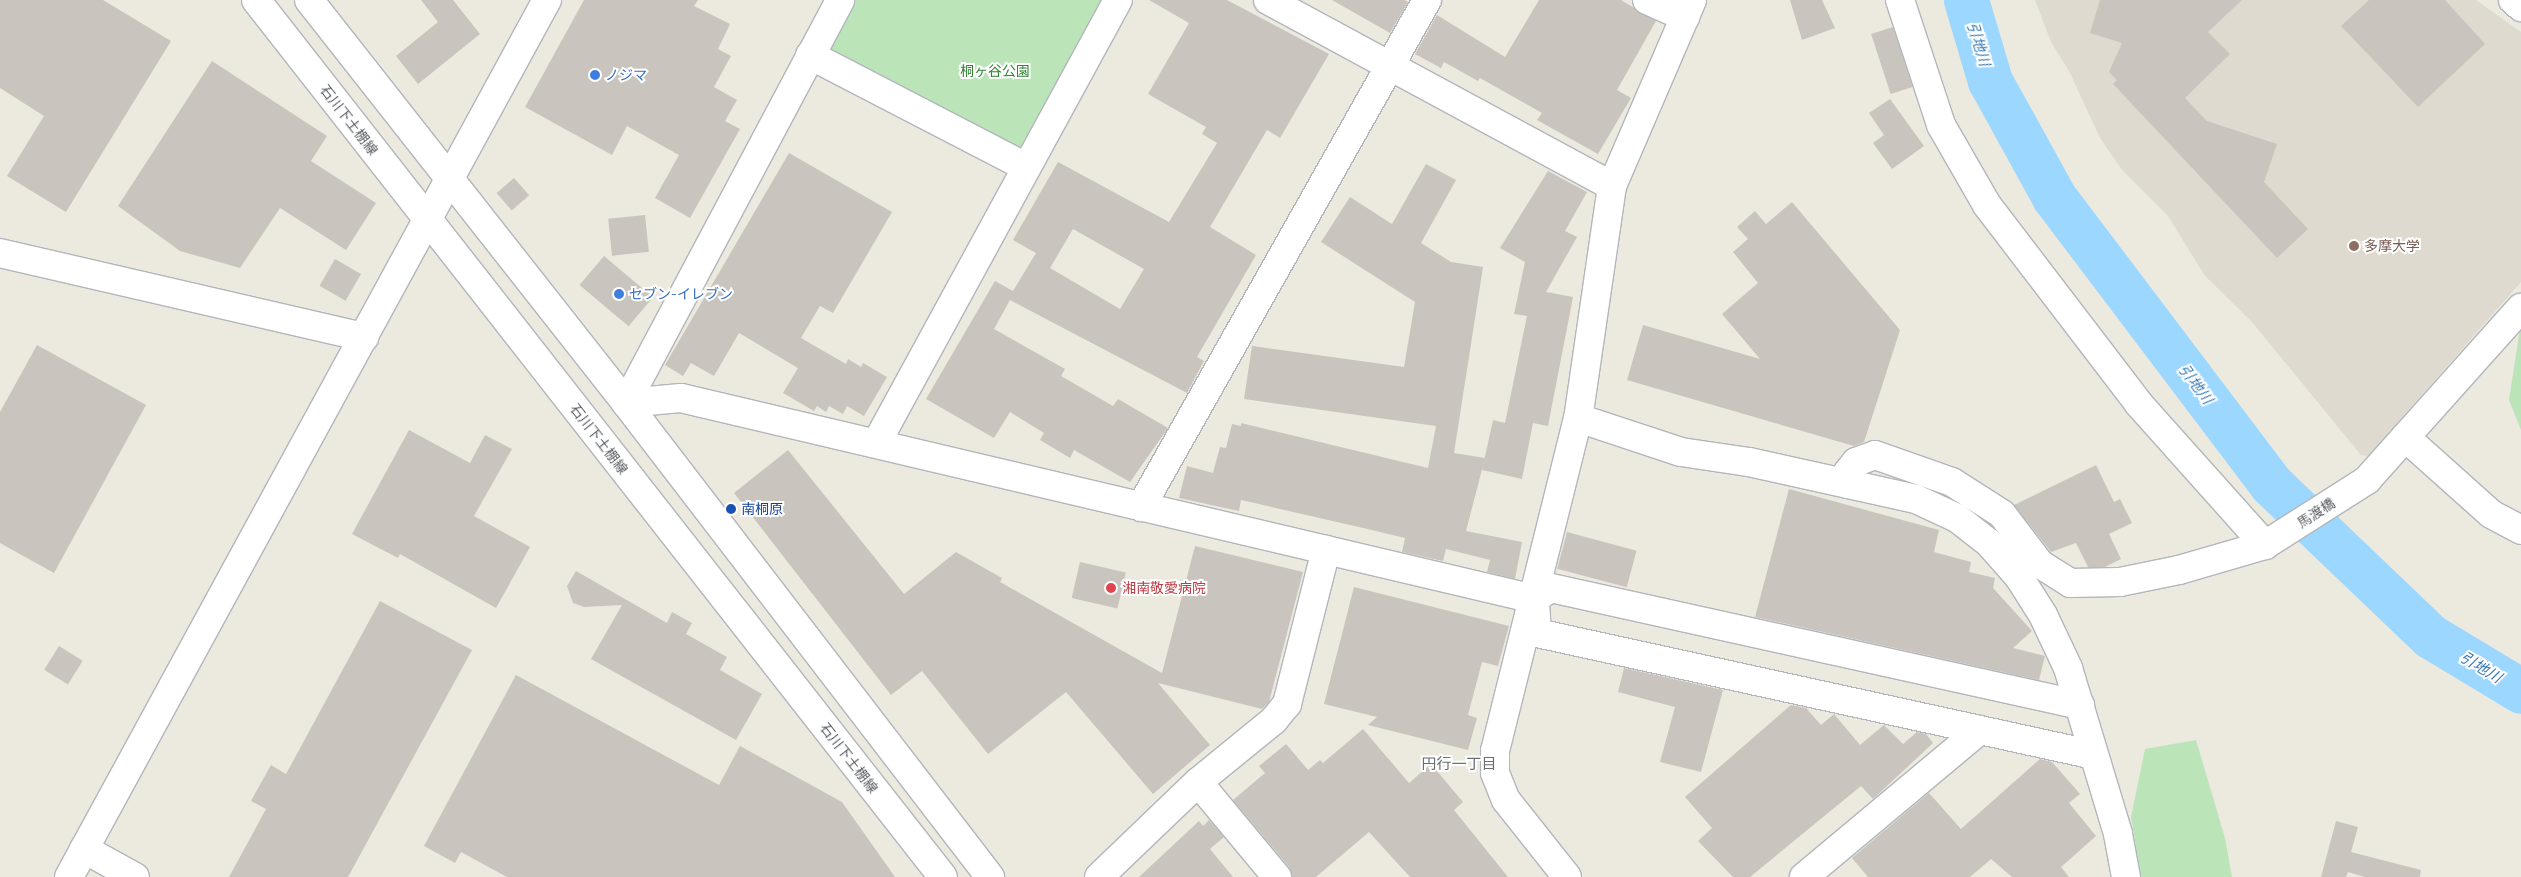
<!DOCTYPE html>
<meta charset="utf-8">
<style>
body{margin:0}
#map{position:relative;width:2521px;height:877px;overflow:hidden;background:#ece9df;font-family:Manrope,"Noto Sans JP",sans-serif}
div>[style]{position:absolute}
.education>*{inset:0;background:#dedacf}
.green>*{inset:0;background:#bbe5b9}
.river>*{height:45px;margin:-22.5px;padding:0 22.5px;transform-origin:22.5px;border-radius:22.5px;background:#9cd7ff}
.building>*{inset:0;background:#c9c5be;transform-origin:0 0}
.roads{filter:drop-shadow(1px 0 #b2b6bb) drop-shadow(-1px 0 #b2b6bb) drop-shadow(0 1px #b2b6bb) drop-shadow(0 -1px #b2b6bb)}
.minor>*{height:28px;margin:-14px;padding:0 14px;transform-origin:14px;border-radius:14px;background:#fff}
.dots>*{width:14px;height:14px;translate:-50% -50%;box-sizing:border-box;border:2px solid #fff;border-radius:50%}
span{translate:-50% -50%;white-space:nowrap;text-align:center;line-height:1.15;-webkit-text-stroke:4px #fff;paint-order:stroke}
.park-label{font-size:14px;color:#318632}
.shop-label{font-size:14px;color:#366cbe}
.left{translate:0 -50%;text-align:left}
.street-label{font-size:14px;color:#585c61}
.education-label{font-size:14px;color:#785e54}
.transit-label{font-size:14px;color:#164399}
.health-label{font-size:14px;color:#be3a42}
.water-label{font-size:15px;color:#3678b4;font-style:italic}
.neighbourhood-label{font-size:15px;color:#696e73}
</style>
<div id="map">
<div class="education">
<div style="clip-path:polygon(2035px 0,2476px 0,2521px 32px,2521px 282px,2368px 456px,2361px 455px,2252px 322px,2205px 276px,2168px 216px,2122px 170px,2100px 138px,2069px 71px,2051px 42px)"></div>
</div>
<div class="green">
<div style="clip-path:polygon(840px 0,1118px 0,1024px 166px,810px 55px)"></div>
<div style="clip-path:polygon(2521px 322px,2521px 430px,2509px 400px)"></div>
<div style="clip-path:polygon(2196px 740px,2225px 838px,2232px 877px,2141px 877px,2131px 817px,2145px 749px)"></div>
</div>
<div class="river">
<div style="left:1966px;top:0;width:84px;rotate:73.5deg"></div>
<div style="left:1990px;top:81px;width:132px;rotate:61.1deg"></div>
<div style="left:2054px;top:197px;width:360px;rotate:52.9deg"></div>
<div style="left:2271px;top:484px;width:220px;rotate:43.7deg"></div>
<div style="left:2430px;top:636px;width:106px;rotate:31.1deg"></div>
</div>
<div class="building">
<div style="clip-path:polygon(0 0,103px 0,171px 41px,66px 212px,7px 176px,44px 116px,0 88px)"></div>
<div style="clip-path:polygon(421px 0,453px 0,480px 34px,418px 84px,396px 56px,438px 22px)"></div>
<div style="clip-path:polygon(584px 0,698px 0,694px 6px,730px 24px,718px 49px,731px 56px,714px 87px,737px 100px,725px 121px,740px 129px,690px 218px,655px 198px,679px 155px,627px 126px,612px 155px,525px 107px)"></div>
<div style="clip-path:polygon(evenodd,1149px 0,1227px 0,1329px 54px,1280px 138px,1267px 130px,1210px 227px,1256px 255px,1197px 357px,1204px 361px,1187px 393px,1010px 300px,994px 329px,1065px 369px,1061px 376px,1113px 406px,1118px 399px,1168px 428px,1130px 482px,1074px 450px,1070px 458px,1040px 440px,1044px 433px,1010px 412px,994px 438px,926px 399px,995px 281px,1013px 291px,1036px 253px,1013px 240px,1058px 162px,1169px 222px,1217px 143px,1202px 134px,1206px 127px,1148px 94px,1189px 23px,1149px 0,1073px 229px,1144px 269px,1120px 309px,1050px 268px,1073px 229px)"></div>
<div style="clip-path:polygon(1332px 0,1405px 0,1408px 2px,1390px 33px)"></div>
<div style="clip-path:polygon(1539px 0,1621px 0,1656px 21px,1617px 90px,1631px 98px,1598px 154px,1537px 120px,1542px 113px,1480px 78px,1478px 81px,1444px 62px,1441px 68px,1415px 54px,1437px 15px,1505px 57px)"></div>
<div style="clip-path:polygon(1790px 0,1822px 0,1835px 28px,1802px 40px)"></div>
<div style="clip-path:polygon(2100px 0,2242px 0,2208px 32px,2230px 54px,2185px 98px,2207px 121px,2277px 144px,2264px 182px,2308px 229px,2277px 258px,2113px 84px,2117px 80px,2109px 72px,2122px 43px,2090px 33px)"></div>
<div style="clip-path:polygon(2369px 0,2445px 0,2485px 44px,2418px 107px,2341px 26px)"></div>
<div style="left:1893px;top:27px;width:63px;height:23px;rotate:72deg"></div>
<div style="clip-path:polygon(212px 61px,327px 136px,311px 161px,376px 203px,346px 250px,280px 208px,240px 268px,180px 251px,118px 206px)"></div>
<div style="clip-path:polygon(1890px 99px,1924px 146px,1892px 169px,1873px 143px,1884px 135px,1869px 113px)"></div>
<div style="clip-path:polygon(789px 153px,892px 212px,833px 313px,820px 306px,801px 338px,846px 364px,848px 359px,861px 367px,863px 363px,887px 377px,864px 416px,847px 406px,843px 414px,829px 406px,826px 412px,817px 406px,814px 411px,783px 393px,798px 368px,739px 333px,714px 376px,691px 363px,683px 376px,665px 365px)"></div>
<div style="clip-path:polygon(1426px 164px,1456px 180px,1421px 243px,1451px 262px,1483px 267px,1454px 453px,1485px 458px,1466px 531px,1522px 542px,1515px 579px,1487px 572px,1490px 560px,1446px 549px,1443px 561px,1402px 552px,1405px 538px,1363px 528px,1241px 500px,1239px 511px,1179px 498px,1187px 466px,1213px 473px,1220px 447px,1226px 448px,1232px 424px,1241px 426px,1241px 423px,1428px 468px,1436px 426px,1244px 399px,1252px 346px,1404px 367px,1415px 302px,1321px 242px,1350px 197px,1392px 224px)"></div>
<div style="clip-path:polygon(1548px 171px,1587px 192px,1565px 231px,1577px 237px,1546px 292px,1573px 297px,1548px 426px,1533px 423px,1522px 479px,1482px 470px,1493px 420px,1505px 423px,1527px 316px,1514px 314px,1525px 262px,1500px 248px)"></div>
<div style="left:514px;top:178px;width:23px;height:23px;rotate:49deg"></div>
<div style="clip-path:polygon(1792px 202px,1900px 330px,1864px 442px,1854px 446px,1627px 380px,1643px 325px,1760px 359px,1722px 314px,1758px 283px,1733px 252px,1748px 239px,1737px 227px,1755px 211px,1766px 224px)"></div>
<div style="left:645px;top:215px;width:37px;height:37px;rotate:84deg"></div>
<div style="left:604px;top:256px;width:64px;height:38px;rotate:40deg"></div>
<div style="left:335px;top:259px;width:30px;height:31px;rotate:30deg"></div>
<div style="clip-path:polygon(37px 345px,146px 405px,54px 573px,0 543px,0 412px)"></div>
<div style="clip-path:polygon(409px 430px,470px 463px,485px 435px,512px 449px,474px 516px,530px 547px,496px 608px,400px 554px,398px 558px,352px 534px)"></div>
<div style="clip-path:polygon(788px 450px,904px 594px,956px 552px,1002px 578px,1000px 582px,1162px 673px,1195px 546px,1303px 572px,1269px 702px,1262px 709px,1158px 683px,1210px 745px,1153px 794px,1066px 692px,988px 754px,922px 671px,891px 695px,734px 493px)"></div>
<div style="clip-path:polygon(2096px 465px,2114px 502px,2120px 499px,2132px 523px,2109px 534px,2121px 559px,2105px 567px,2088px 567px,2076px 543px,2051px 552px,2014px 505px)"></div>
<div style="clip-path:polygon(1789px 489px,1939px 530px,1934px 552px,1971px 562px,1969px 572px,1995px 578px,1993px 588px,2032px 631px,2013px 648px,2045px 656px,2039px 680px,1755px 617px)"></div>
<div style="left:1567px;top:532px;width:72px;height:38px;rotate:15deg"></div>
<div style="left:1080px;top:562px;width:47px;height:37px;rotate:13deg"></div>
<div style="clip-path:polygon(576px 571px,667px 623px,672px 612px,692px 623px,686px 634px,727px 657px,720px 670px,762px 694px,736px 740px,591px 659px,622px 605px,584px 607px,573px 603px,567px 586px)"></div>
<div style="clip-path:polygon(1354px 587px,1509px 626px,1498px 666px,1482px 662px,1468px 715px,1477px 718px,1468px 750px,1368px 725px,1377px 717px,1324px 704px)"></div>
<div style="clip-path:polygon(380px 601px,472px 650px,348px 877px,229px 877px,266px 809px,251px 801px,271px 765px,286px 774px)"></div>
<div style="left:59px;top:646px;width:28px;height:28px;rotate:32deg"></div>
<div style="clip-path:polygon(1624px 668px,1723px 690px,1701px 772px,1660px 762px,1675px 707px,1618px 692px)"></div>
<div style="clip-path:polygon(516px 675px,719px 785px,740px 746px,842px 802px,895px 877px,507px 877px,461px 852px,455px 863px,424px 846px)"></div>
<div style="clip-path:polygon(1791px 705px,1806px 708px,1821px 725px,1834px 714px,1860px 745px,1884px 725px,1903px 744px,1917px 732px,1926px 734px,1933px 743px,1873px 799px,1861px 786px,1750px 877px,1733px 877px,1698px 841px,1712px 828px,1685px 797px)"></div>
<div style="clip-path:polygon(1363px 729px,1409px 783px,1431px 764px,1463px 802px,1454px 810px,1508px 877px,1410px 877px,1369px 832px,1316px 877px,1292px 877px,1289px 867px,1233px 800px,1265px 773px,1259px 766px,1286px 744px,1308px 770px,1320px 760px,1323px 763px)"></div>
<div style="clip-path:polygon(2040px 759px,2052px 762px,2080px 794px,2069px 803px,2096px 836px,2061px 867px,2069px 877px,2012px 877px,1991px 859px,1970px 877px,1868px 877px,1852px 858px,1929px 793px,1961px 829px)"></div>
<div style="clip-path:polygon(1209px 820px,1224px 837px,1210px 849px,1233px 877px,1139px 877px,1199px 821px,1203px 826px)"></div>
<div style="clip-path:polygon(2336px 821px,2358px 827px,2351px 852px,2421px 870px,2420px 877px,2365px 877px,2348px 872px,2346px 877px,2321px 877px)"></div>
</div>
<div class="roads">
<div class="minor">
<div style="left:256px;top:0;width:1114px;rotate:51.93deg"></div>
<div style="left:309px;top:0;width:513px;rotate:51.81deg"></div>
<div style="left:626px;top:403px;width:598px;rotate:52.48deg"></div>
<div style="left:1268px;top:0;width:391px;rotate:28.4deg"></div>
<div style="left:1612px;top:186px;width:234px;rotate:98.3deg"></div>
<div style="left:1578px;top:418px;width:343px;rotate:104deg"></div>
<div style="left:1495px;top:751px;width:22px;rotate:90deg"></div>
<div style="left:1495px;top:773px;width:29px;rotate:68deg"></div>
<div style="left:1506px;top:800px;width:98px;rotate:51.6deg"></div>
<div style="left:1647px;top:0;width:42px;rotate:24.1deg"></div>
<div style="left:1900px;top:0;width:132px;rotate:71.8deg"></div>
<div style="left:1941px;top:125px;width:92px;rotate:60.1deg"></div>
<div style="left:1987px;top:205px;width:250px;rotate:52.6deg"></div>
<div style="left:2139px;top:404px;width:189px;rotate:48.2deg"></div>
<div style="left:2513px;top:0;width:11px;rotate:41deg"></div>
<div style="left:810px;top:55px;width:241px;rotate:27.4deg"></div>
<div style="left:1612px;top:186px;width:202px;rotate:-66.7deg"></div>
<div style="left:0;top:253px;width:374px;rotate:13deg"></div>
<div style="left:626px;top:403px;width:55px;rotate:-5.2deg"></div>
<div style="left:681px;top:398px;width:876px;rotate:13.26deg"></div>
<div style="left:1534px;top:599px;width:20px;rotate:-33deg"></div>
<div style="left:1551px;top:588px;width:542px;rotate:12.47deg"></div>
<div style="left:626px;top:403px;width:456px;rotate:-62deg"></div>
<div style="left:1578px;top:418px;width:108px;rotate:18.3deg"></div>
<div style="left:1681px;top:452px;width:69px;rotate:8.4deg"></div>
<div style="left:1749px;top:462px;width:171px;rotate:12.5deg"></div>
<div style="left:1916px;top:499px;width:45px;rotate:24.9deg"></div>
<div style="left:1957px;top:518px;width:41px;rotate:38deg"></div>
<div style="left:1989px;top:543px;width:45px;rotate:48.6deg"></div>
<div style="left:2019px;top:577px;width:45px;rotate:57.7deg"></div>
<div style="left:2043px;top:615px;width:59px;rotate:64.7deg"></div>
<div style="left:2068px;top:668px;width:173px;rotate:73.2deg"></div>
<div style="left:2118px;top:834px;width:44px;rotate:79.5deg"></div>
<div style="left:2405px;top:437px;width:115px;rotate:41.8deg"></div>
<div style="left:2491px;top:514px;width:34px;rotate:28deg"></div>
<div style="left:877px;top:442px;width:503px;rotate:-61.4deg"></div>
<div style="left:1848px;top:484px;width:12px;rotate:-90deg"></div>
<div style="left:1848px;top:472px;width:13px;rotate:-51deg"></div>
<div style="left:1856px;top:462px;width:20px;rotate:-20deg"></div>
<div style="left:1875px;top:455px;width:82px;rotate:19.3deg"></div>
<div style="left:1952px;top:482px;width:59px;rotate:32.6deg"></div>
<div style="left:2002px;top:514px;width:63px;rotate:52.8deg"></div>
<div style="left:2040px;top:564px;width:36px;rotate:32deg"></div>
<div style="left:2070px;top:583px;width:50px;rotate:-1.1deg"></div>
<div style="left:2120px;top:582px;width:60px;rotate:-11.5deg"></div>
<div style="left:2179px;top:570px;width:90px;rotate:-16.2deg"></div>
<div style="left:2265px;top:545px;width:121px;rotate:-32.5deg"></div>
<div style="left:2367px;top:480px;width:231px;rotate:-48.2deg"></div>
<div style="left:1141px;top:507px;width:582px;rotate:-60.57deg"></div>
<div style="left:1535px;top:603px;width:30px;rotate:86deg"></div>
<div style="left:1537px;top:633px;width:570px;rotate:12.35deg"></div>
<div style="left:1198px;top:782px;width:124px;rotate:50.3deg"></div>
<div style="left:84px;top:849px;width:58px;rotate:28.8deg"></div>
<div style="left:69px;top:877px;width:999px;rotate:-61.41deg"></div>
<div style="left:1099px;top:877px;width:137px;rotate:-43.8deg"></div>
<div style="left:1198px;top:782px;width:98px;rotate:-39.2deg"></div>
<div style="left:1274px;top:720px;width:21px;rotate:-51deg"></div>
<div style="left:1287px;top:704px;width:159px;rotate:-75.8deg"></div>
<div style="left:1804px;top:877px;width:229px;rotate:-39.9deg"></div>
</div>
</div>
<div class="dots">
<div style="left:595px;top:75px;background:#3f7fe0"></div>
<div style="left:2354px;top:246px;background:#8d6e63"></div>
<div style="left:619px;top:294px;background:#3f7fe0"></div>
<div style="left:731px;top:509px;background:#1a4fb4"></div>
<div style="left:1111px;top:588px;background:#e0444e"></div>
</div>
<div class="park-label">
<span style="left:995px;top:71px">桐ヶ谷公園</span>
</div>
<div class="shop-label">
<span class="left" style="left:605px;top:75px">ノジマ</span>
<span class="left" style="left:629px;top:294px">セブン-イレブン</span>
</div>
<div class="street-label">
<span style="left:349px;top:120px;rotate:52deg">石川下土棚線</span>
<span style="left:599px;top:439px;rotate:52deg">石川下土棚線</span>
<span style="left:2316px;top:513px;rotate:-33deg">馬渡橋</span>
<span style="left:849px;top:758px;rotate:52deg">石川下土棚線</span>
</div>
<div class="education-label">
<span class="left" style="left:2364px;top:246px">多摩大学</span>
</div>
<div class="transit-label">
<span class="left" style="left:741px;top:509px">南桐原</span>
</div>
<div class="health-label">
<span class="left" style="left:1122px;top:588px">湘南敬愛病院</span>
</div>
<div class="water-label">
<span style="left:1979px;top:44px;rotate:73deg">引地川</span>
<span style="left:2196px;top:384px;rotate:53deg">引地川</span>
<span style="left:2481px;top:667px;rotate:31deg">引地川</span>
</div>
<div class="neighbourhood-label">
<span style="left:1459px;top:764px">円行一丁目</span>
</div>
</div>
